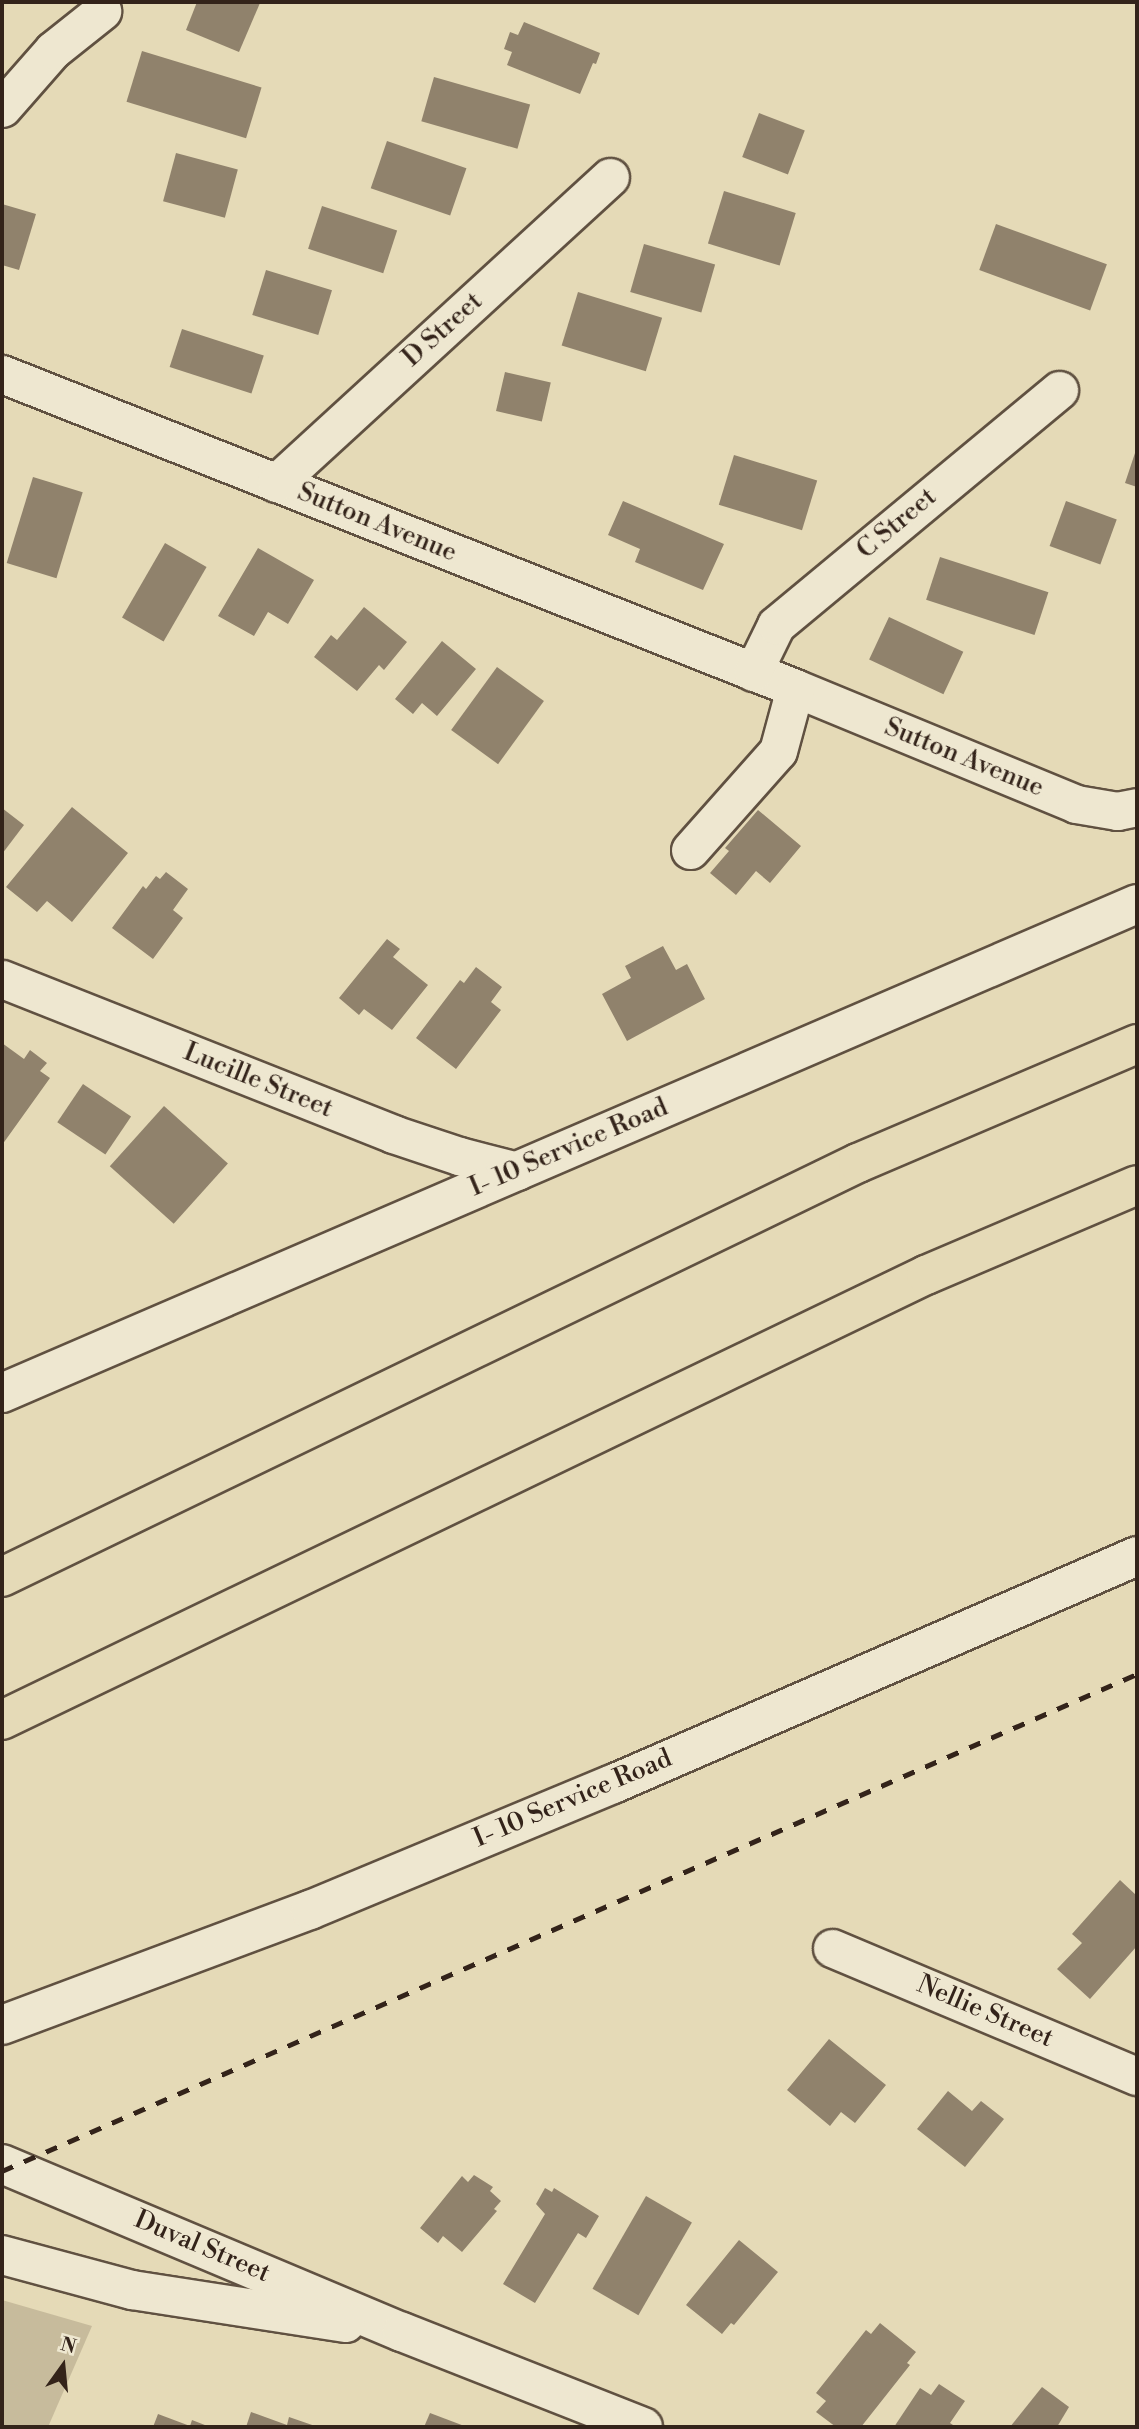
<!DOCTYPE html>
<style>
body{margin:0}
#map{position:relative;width:1139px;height:2429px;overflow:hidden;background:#e5dab7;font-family:"Libre Bodoni",serif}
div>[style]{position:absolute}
.green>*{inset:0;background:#c7bb9c}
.building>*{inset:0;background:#90826c;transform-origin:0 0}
.roads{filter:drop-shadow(2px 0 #605141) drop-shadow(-2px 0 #605141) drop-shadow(0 2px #605141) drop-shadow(0 -2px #605141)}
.minor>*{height:37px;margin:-18.5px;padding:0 18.5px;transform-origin:18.5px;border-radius:18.5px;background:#eee7d0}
.tertiary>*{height:38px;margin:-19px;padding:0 19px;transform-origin:19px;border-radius:19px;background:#eee7d0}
.secondary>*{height:38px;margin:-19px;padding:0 19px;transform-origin:19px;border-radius:19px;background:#eee7d0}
.motorway>*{height:38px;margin:-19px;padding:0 19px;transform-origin:19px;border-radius:19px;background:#e5dab7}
.rail>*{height:5px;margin-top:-2.5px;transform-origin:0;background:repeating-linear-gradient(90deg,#33231a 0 12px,transparent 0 24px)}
span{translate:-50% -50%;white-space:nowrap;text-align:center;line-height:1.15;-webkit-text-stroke:6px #eee7d0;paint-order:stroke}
.street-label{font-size:26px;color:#33231a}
.frame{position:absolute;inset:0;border:4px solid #33231a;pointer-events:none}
.north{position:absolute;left:28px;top:2331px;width:70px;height:70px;-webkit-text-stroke:5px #eee7d0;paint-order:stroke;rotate:15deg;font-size:19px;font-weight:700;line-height:28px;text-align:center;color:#33231a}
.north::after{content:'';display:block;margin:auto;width:24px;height:32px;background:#33231a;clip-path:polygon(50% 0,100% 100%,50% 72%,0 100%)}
</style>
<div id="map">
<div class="green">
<div style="clip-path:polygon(2px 2300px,92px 2326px,48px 2427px,2px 2427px)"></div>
</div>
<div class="building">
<div style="clip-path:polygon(197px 2px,260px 3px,239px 52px,186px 30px)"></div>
<div style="clip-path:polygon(524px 22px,600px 53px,596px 64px,593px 63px,580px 94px,507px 65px,512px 52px,504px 49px,510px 32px,518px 35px)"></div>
<div style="left:142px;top:51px;width:125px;height:53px;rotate:17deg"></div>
<div style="left:434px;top:77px;width:100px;height:46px;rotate:16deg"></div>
<div style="left:759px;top:113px;width:49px;height:47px;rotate:21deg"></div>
<div style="left:387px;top:141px;width:84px;height:50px;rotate:19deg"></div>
<div style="left:176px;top:153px;width:64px;height:50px;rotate:15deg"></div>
<div style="left:724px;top:191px;width:75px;height:55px;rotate:17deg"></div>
<div style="clip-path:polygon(2px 204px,36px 214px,19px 270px,2px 265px)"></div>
<div style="left:322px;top:206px;width:79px;height:45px;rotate:18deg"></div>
<div style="left:996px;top:224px;width:118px;height:49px;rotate:20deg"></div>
<div style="left:644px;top:244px;width:74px;height:50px;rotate:16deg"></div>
<div style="left:266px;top:270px;width:69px;height:47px;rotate:17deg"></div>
<div style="left:578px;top:292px;width:88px;height:56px;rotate:17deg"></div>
<div style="left:182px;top:329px;width:86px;height:40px;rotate:18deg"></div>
<div style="left:505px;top:372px;width:47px;height:40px;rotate:13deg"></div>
<div style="clip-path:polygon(1137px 447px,1137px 487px,1125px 483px)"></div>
<div style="left:734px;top:455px;width:87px;height:52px;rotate:17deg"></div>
<div style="left:33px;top:477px;width:52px;height:90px;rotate:17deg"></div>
<div style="clip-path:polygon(623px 501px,724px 544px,703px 590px,635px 562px,640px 549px,608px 535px)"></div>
<div style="left:1066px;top:501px;width:54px;height:48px;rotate:20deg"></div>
<div style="left:165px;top:543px;width:48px;height:86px;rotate:30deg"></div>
<div style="clip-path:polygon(258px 548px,314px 580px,288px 624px,268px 612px,254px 636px,218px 616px)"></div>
<div style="left:940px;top:557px;width:114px;height:45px;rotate:18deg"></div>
<div style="clip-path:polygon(364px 607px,407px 642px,384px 670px,379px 665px,357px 691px,314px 657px,331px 635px,337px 640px)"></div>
<div style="left:889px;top:617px;width:82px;height:47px;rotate:25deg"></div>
<div style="clip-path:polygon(442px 641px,476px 669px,437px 716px,422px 703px,413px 714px,395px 699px)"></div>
<div style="left:497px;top:667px;width:58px;height:78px;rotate:36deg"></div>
<div style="clip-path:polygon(72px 807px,128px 853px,72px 922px,47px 901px,37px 912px,6px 887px)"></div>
<div style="clip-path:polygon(2px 808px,24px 825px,2px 854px)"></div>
<div style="clip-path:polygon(758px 810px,801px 846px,770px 883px,756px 871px,736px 895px,710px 873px,729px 851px,725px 848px)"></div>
<div style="clip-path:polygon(166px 872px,188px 889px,173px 910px,183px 918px,153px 959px,112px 928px,143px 886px,146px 889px,156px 876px,160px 879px)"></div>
<div style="clip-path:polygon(387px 939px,400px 949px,393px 957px,428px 985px,392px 1030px,364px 1009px,359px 1015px,339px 998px)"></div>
<div style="clip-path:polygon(663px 946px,676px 970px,687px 964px,705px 999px,627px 1041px,602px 994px,631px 978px,625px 966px)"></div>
<div style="clip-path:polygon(476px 967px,502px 987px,491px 1002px,501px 1010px,456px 1069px,416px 1038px,460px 980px,464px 983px)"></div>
<div style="clip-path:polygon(2px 1043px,24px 1059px,30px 1050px,47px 1063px,40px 1071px,50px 1078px,2px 1145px)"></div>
<div style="left:83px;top:1084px;width:58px;height:46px;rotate:34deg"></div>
<div style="left:164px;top:1106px;width:86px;height:81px;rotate:42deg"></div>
<div style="clip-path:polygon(1120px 1880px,1137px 1896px,1137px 1946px,1090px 1999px,1057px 1969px,1082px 1943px,1072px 1934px)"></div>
<div style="clip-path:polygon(829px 2039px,886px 2085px,855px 2123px,841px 2112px,830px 2126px,787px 2090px)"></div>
<div style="clip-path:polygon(948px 2091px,972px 2111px,981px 2101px,1004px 2119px,965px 2167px,917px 2129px)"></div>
<div style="clip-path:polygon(474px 2175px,493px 2187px,490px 2191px,501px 2201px,494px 2209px,497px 2211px,462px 2252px,443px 2236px,438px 2243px,420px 2228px,462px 2176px,468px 2182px)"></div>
<div style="clip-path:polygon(545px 2188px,552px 2192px,554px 2188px,599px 2216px,586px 2238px,578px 2233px,535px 2303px,503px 2284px,545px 2214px,536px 2204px)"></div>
<div style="left:646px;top:2196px;width:53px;height:107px;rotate:30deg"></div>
<div style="clip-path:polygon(739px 2240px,778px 2272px,734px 2325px,731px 2323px,722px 2334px,686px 2305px)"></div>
<div style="clip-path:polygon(880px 2323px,916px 2352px,907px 2363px,910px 2365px,861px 2427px,836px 2427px,816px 2412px,826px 2401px,816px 2393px,866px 2330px,871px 2334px)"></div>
<div style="clip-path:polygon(939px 2384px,965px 2401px,950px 2423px,956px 2427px,894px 2427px,920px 2388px,931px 2395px)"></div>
<div style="clip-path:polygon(1042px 2387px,1069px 2407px,1057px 2427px,1010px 2427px)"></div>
<div style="clip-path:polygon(251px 2412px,287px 2425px,289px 2417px,318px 2427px,246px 2427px)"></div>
<div style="clip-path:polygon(430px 2413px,467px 2427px,424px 2427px)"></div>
<div style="clip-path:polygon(158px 2414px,190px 2426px,192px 2420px,210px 2427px,153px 2427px)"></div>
</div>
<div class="roads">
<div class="minor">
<div style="left:2px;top:108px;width:77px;rotate:-48.7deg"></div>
<div style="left:53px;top:50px;width:63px;rotate:-38.5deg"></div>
<div style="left:2px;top:374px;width:853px;rotate:21.6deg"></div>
<div style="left:795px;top:688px;width:304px;rotate:22.4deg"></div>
<div style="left:1076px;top:804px;width:42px;rotate:9.7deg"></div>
<div style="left:1117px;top:811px;width:20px;rotate:-11deg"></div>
<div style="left:276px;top:483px;width:453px;rotate:-42.5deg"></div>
<div style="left:753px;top:672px;width:52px;rotate:-63.9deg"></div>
<div style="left:776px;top:625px;width:368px;rotate:-39.7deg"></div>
<div style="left:690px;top:850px;width:132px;rotate:-48.4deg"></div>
<div style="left:778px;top:751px;width:65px;rotate:-74.9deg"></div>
<div style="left:2px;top:979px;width:421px;rotate:21.6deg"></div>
<div style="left:393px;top:1134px;width:70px;rotate:18.4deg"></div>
<div style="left:459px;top:1156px;width:60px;rotate:14.5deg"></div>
<div style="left:832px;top:1948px;width:331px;rotate:22.8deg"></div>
</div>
<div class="tertiary">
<div style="left:2px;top:2164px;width:434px;rotate:22.8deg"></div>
<div style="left:402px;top:2332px;width:259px;rotate:21.5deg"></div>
<div style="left:2px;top:2255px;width:135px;rotate:15.1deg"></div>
<div style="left:132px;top:2290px;width:216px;rotate:8.8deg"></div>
</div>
<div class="secondary">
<div style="left:2px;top:1393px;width:1236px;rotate:-23.31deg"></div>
<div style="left:2px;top:2025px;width:329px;rotate:-20.5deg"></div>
<div style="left:310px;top:1910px;width:328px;rotate:-22.6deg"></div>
<div style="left:613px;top:1784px;width:571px;rotate:-23.51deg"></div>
</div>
<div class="motorway">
<div style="left:2px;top:1577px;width:951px;rotate:-25.81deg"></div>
<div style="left:858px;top:1163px;width:303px;rotate:-23.1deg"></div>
<div style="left:2px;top:1720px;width:1026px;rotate:-25.72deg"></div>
<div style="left:926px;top:1275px;width:229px;rotate:-23.1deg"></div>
</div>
</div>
<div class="rail">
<div style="left:2px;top:2171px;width:1239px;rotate:-23.65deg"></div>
</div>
<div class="street-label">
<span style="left:443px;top:330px;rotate:-42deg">D Street</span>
<span style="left:377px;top:523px;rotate:22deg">Sutton Avenue</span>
<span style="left:897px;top:524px;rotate:-40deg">C Street</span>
<span style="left:964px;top:758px;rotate:22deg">Sutton Avenue</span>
<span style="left:258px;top:1081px;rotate:22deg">Lucille Street</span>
<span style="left:569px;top:1148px;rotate:-23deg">I- 10 Service Road</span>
<span style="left:573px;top:1799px;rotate:-23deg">I- 10 Service Road</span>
<span style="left:985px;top:2012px;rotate:23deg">Nellie Street</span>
<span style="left:202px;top:2247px;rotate:23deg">Duval Street</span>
</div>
<div class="frame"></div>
<div class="north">N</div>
</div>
